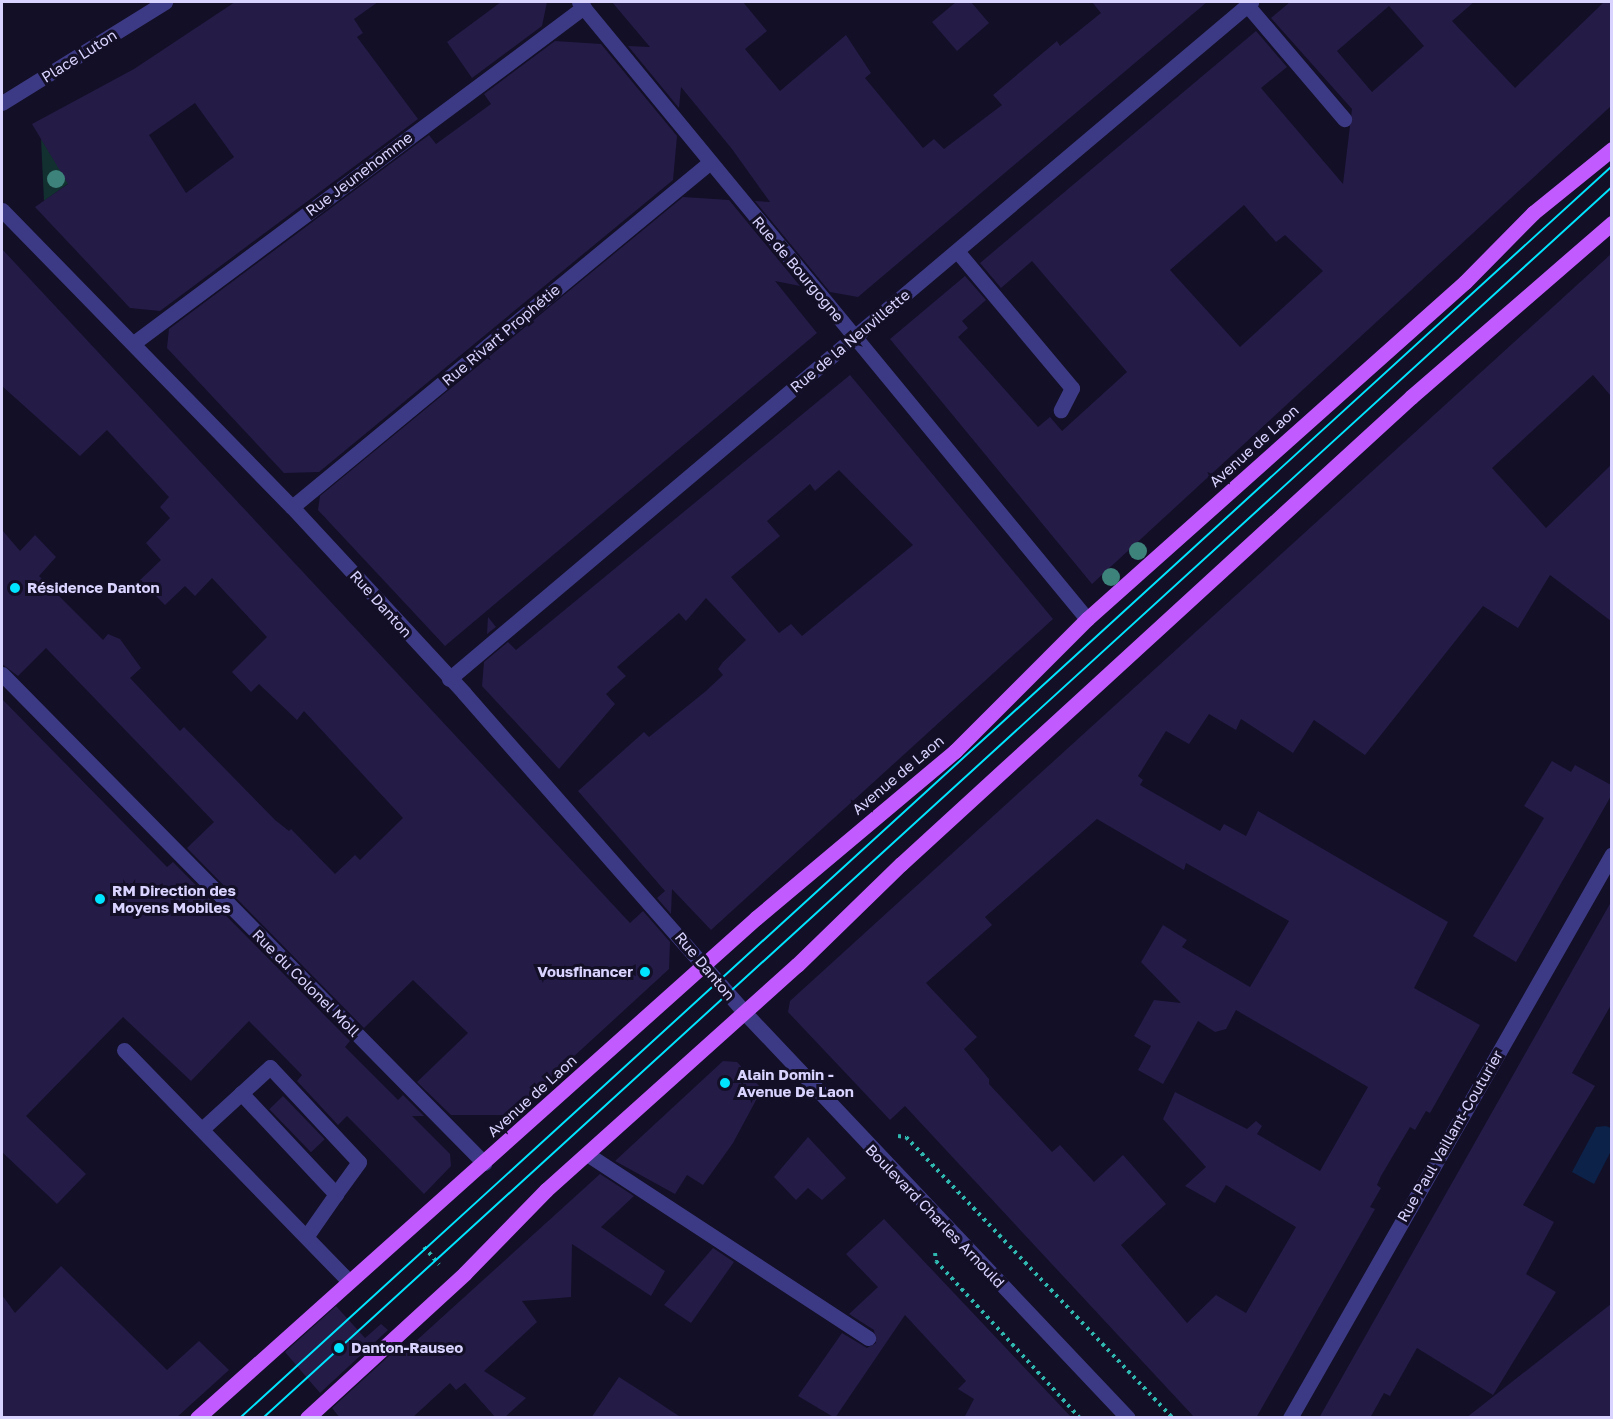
<!DOCTYPE html>
<meta charset="utf-8">
<style>
body{margin:0}
#map{position:relative;width:1613px;height:1419px;overflow:hidden;background:#130f26;font-family:"Golos Text",sans-serif}
div>[style]{position:absolute}
.green>*{inset:0;background:#12302f}
.water>*{inset:0;background:#0c2248}
.building>*{inset:0;background:#241b47;transform-origin:0 0}
.path>*{height:4px;margin-top:-2px;transform-origin:0;background:repeating-linear-gradient(90deg,#2fb8b0 0 3px,transparent 0 7.5px)}
.minor>*{height:15px;margin:-7.5px;padding:0 7.5px;transform-origin:7.5px;border-radius:7.5px;background:#3d3a85}
.major>*{height:15px;margin:-7.5px;padding:0 7.5px;transform-origin:7.5px;border-radius:7.5px;background:#c25bff}
.tram>*{height:1.5px;margin:-0.75px;padding:0 0.75px;transform-origin:0.75px;border-radius:0.75px;background:#00e5ff}
.trees>*{width:18px;height:18px;margin:-9px;border-radius:50%;background:#3d827b}
.dots>*{width:16px;height:16px;translate:-50% -50%;box-sizing:border-box;border:3px solid #130f26;border-radius:50%}
span{translate:-50% -50%;white-space:nowrap;text-align:center;line-height:1.15;-webkit-text-stroke:6px #130f26;paint-order:stroke}
.street-label{font-size:15px;color:#d9d4ff}
.poi-label{font-size:15px;color:#d9d4ff;font-weight:700}
.left{translate:0 -50%;text-align:left}
.right{translate:-100% -50%;text-align:right}
.frame{position:absolute;inset:0;border:3px solid #d9d4ff;pointer-events:none}
</style>
<div id="map">
<div class="green">
<div style="clip-path:polygon(41px 139px,69px 183px,44px 201px)"></div>
</div>
<div class="water">
<div style="clip-path:polygon(1606px 1126px,1611px 1128px,1611px 1151px,1594px 1184px,1572px 1172px,1596px 1127px)"></div>
</div>
<div class="building">
<div style="clip-path:polygon(evenodd,235px 2px,378px 2px,354px 19px,363px 33px,357px 37px,418px 119px,160px 311px,130px 308px,35px 207px,68px 184px,32px 124px,134px 69px,235px 2px,195px 103px,234px 157px,186px 193px,149px 135px,195px 103px)"></div>
<div style="clip-path:polygon(501px 2px,547px 2px,542px 26px,472px 78px,447px 42px)"></div>
<div style="clip-path:polygon(612px 2px,743px 2px,767px 31px,745px 49px,780px 91px,846px 35px,871px 73px,865px 78px,923px 148px,934px 139px,944px 149px,1002px 105px,993px 95px,1057px 41px,1060px 46px,1101px 13px,1092px 2px,1207px 2px,858px 297px,830px 292px,755px 201px,770px 202px,732px 149px,681px 87px,679px 108px,628px 46px,650px 47px)"></div>
<div style="clip-path:polygon(956px 2px,971px 2px,989px 23px,957px 51px,932px 22px)"></div>
<div style="clip-path:polygon(evenodd,1290px 2px,1474px 2px,1452px 21px,1515px 88px,1604px 2px,1611px 2px,1611px 106px,1092px 584px,890px 339px,965px 276px,986px 300px,962px 321px,968px 328px,958px 337px,1038px 427px,1050px 417px,1062px 431px,1127px 372px,1032px 261px,1001px 288px,980px 263px,1256px 31px,1287px 67px,1261px 88px,1343px 184px,1352px 109px,1271px 18px,1290px 2px,1389px 6px,1424px 46px,1372px 92px,1337px 51px,1389px 6px,1290px 2px,1244px 205px,1276px 242px,1285px 235px,1323px 271px,1240px 347px,1170px 270px,1244px 205px)"></div>
<div style="clip-path:polygon(555px 41px,601px 44px,677px 136px,673px 180px,319px 472px,284px 473px,167px 348px,169px 329px,429px 135px,436px 144px,491px 104px,484px 94px)"></div>
<div style="clip-path:polygon(683px 197px,729px 200px,800px 286px,775px 281px,817px 333px,445px 646px,318px 510px,320px 496px)"></div>
<div style="clip-path:polygon(2px 249px,630px 923px,643px 911px,670px 942px,669px 969px,510px 1115px,451px 1115px,417px 1082px,468px 1033px,413px 980px,364px 1028px,187px 848px,214px 822px,46px 648px,18px 676px,2px 664px,2px 530px,20px 551px,35px 535px,56px 557px,39px 576px,103px 640px,108px 634px,120px 639px,141px 668px,130px 678px,180px 731px,184px 727px,275px 820px,289px 831px,291px 829px,335px 874px,355px 855px,360px 860px,403px 818px,304px 711px,297px 720px,259px 684px,251px 692px,232px 672px,267px 637px,212px 578px,195px 596px,185px 586px,165px 605px,140px 580px,161px 560px,146px 543px,170px 518px,160px 507px,169px 497px,107px 430px,80px 456px,2px 386px)"></div>
<div style="clip-path:polygon(evenodd,1611px 254px,1611px 396px,1593px 375px,1492px 468px,1546px 528px,1611px 465px,1611px 621px,1550px 575px,1518px 628px,1483px 606px,1365px 755px,1314px 720px,1293px 753px,1241px 719px,1236px 730px,1209px 714px,1189px 744px,1166px 731px,1138px 776px,1143px 780px,1140px 785px,1220px 831px,1224px 824px,1246px 836px,1258px 811px,1448px 922px,1414px 988px,1480px 1025px,1430px 1113px,1426px 1111px,1415px 1130px,1410px 1127px,1381px 1176px,1377px 1185px,1381px 1188px,1370px 1207px,1375px 1209px,1256px 1418px,1195px 1418px,905px 1106px,890px 1120px,788px 1012px,790px 1001px,1611px 254px,1097px 819px,1184px 870px,1186px 863px,1289px 921px,1250px 987px,1182px 947px,1187px 940px,1163px 925px,1141px 962px,1181px 1003px,1154px 1000px,1134px 1036px,1151px 1046px,1138px 1070px,1163px 1084px,1198px 1021px,1215px 1032px,1226px 1029px,1236px 1010px,1368px 1087px,1320px 1171px,1257px 1134px,1262px 1126px,1256px 1121px,1247px 1129px,1175px 1092px,1163px 1119px,1206px 1167px,1185px 1186px,1215px 1203px,1226px 1185px,1296px 1227px,1246px 1313px,1216px 1295px,1187px 1323px,1121px 1245px,1166px 1204px,1123px 1155px,1094px 1182px,1060px 1145px,1052px 1152px,989px 1084px,989px 1079px,964px 1049px,977px 1037px,926px 983px,992px 925px,985px 917px,1097px 819px)"></div>
<div style="clip-path:polygon(evenodd,850px 375px,1053px 619px,711px 930px,672px 889px,671px 914px,657px 898px,665px 891px,578px 791px,644px 732px,649px 737px,706px 691px,723px 675px,718px 669px,723px 662px,746px 640px,706px 598px,686px 621px,679px 613px,617px 667px,626px 676px,606px 694px,615px 704px,559px 769px,482px 686px,484px 662px,508px 642px,516px 650px,850px 375px,839px 470px,913px 545px,802px 636px,791px 624px,779px 633px,731px 577px,780px 536px,767px 521px,810px 484px,815px 491px,839px 470px)"></div>
<div style="clip-path:polygon(488px 617px,496px 627px,487px 634px)"></div>
<div style="clip-path:polygon(2px 699px,167px 867px,173px 862px,350px 1041px,345px 1047px,398px 1100px,403px 1095px,424px 1116px,412px 1116px,450px 1154px,451px 1166px,424px 1194px,347px 1116px,338px 1125px,297px 1081px,302px 1075px,249px 1021px,191px 1081px,123px 1017px,26px 1116px,86px 1174px,57px 1204px,2px 1152px)"></div>
<div style="clip-path:polygon(1552px 761px,1571px 772px,1575px 765px,1611px 785px,1611px 796px,1516px 962px,1473px 936px,1544px 818px,1524px 806px)"></div>
<div style="clip-path:polygon(1611px 902px,1611px 1005px,1572px 1073px,1595px 1086px,1523px 1205px,1554px 1222px,1526px 1274px,1556px 1292px,1493px 1395px,1417px 1348px,1390px 1396px,1384px 1393px,1370px 1418px,1319px 1418px)"></div>
<div style="clip-path:polygon(723px 1061px,737px 1062px,762px 1089px,733px 1143px,703px 1185px,687px 1175px,675px 1194px,615px 1161px)"></div>
<div style="left:283px;top:1096px;width:60px;height:19px;rotate:46deg"></div>
<div style="clip-path:polygon(808px 1137px,846px 1178px,822px 1200px,808px 1188px,796px 1200px,774px 1177px)"></div>
<div style="clip-path:polygon(600px 1174px,634px 1196px,601px 1227px,665px 1271px,651px 1296px,572px 1244px,571px 1297px,522px 1301px,537px 1322px,484px 1371px,526px 1398px,504px 1418px,496px 1418px,465px 1383px,456px 1390px,450px 1383px,412px 1418px,340px 1418px,332px 1408px,401px 1345px,406px 1350px)"></div>
<div style="clip-path:polygon(884px 1219px,1004px 1346px,1072px 1418px,964px 1418px,974px 1399px,958px 1389px,966px 1381px,905px 1315px,835px 1418px,798px 1396px,842px 1333px,867px 1348px,876px 1343px,874px 1330px,849px 1314px,878px 1287px,846px 1254px)"></div>
<div style="clip-path:polygon(713px 1248px,734px 1262px,691px 1323px,664px 1305px)"></div>
<div style="clip-path:polygon(61px 1266px,167px 1370px,199px 1341px,229px 1370px,176px 1418px,2px 1418px,2px 1295px,15px 1313px)"></div>
<div style="clip-path:polygon(1611px 1304px,1611px 1418px,1466px 1418px)"></div>
<div style="clip-path:polygon(336px 1306px,365px 1338px,381px 1324px,388px 1330px,320px 1393px,285px 1352px)"></div>
<div style="clip-path:polygon(619px 1377px,644px 1393px,682px 1418px,591px 1418px)"></div>
</div>
<div class="path">
<div style="left:898px;top:1136px;width:8px;rotate:7deg"></div>
<div style="left:906px;top:1137px;width:388px;rotate:46.5deg"></div>
<div style="left:424px;top:1247px;width:23px;rotate:49deg"></div>
<div style="left:935px;top:1253px;width:8px;rotate:83deg"></div>
<div style="left:936px;top:1261px;width:213px;rotate:47.5deg"></div>
</div>
<div class="minor">
<div style="left:579px;top:2px;width:799px;rotate:50.53deg"></div>
<div style="left:1247px;top:5px;width:150px;rotate:49.6deg"></div>
<div style="left:2px;top:103px;width:192px;rotate:-31.8deg"></div>
<div style="left:2px;top:210px;width:415px;rotate:45.7deg"></div>
<div style="left:292px;top:507px;width:253px;rotate:47.2deg"></div>
<div style="left:464px;top:693px;width:426px;rotate:48.7deg"></div>
<div style="left:745px;top:1013px;width:557px;rotate:46.6deg"></div>
<div style="left:957px;top:251px;width:179px;rotate:50deg"></div>
<div style="left:1072px;top:388px;width:25px;rotate:117deg"></div>
<div style="left:135px;top:342px;width:560px;rotate:-36.73deg"></div>
<div style="left:292px;top:507px;width:541px;rotate:-39.52deg"></div>
<div style="left:2px;top:674px;width:687px;rotate:45.41deg"></div>
<div style="left:449px;top:679px;width:1050px;rotate:-40.17deg"></div>
<div style="left:124px;top:1050px;width:321px;rotate:45.8deg"></div>
<div style="left:241px;top:1093px;width:139px;rotate:46.8deg"></div>
<div style="left:336px;top:1194px;width:52px;rotate:124.9deg"></div>
<div style="left:202px;top:1129px;width:92px;rotate:-42.4deg"></div>
<div style="left:270px;top:1067px;width:130px;rotate:46.9deg"></div>
<div style="left:359px;top:1162px;width:39px;rotate:126deg"></div>
<div style="left:587px;top:1154px;width:336px;rotate:33.2deg"></div>
<div style="left:1290px;top:1418px;width:649px;rotate:-60.28deg"></div>
</div>
<div class="major">
<div style="left:197px;top:1418px;width:750px;rotate:-41.81deg"></div>
<div style="left:756px;top:918px;width:260px;rotate:-40deg"></div>
<div style="left:955px;top:751px;width:187px;rotate:-45deg"></div>
<div style="left:1087px;top:619px;width:506px;rotate:-41.72deg"></div>
<div style="left:1465px;top:282px;width:97px;rotate:-45.4deg"></div>
<div style="left:1533px;top:213px;width:102px;rotate:-39deg"></div>
<div style="left:307px;top:1418px;width:214px;rotate:-42.5deg"></div>
<div style="left:465px;top:1273px;width:116px;rotate:-45.7deg"></div>
<div style="left:546px;top:1190px;width:337px;rotate:-41.9deg"></div>
<div style="left:797px;top:965px;width:145px;rotate:-44.2deg"></div>
<div style="left:901px;top:864px;width:692px;rotate:-42.48deg"></div>
<div style="left:1411px;top:397px;width:266px;rotate:-40.9deg"></div>
</div>
<div class="tram">
<div style="left:240px;top:1418px;width:1857px;rotate:-42.38deg"></div>
<div style="left:263px;top:1418px;width:1826px;rotate:-42.38deg"></div>
</div>
<div class="trees">
<div style="left:56px;top:179px"></div>
<div style="left:1138px;top:551px"></div>
<div style="left:1111px;top:577px"></div>
</div>
<div class="dots">
<div style="left:15px;top:588px;background:#00e5ff"></div>
<div style="left:100px;top:899px;background:#00e5ff"></div>
<div style="left:645px;top:972px;background:#00e5ff"></div>
<div style="left:725px;top:1083px;background:#00e5ff"></div>
<div style="left:339px;top:1348px;background:#00e5ff"></div>
</div>
<div class="street-label">
<span style="left:79px;top:56px;rotate:-32deg">Place Luton</span>
<span style="left:359px;top:174px;rotate:-37deg">Rue Jeunehomme</span>
<span style="left:798px;top:269px;rotate:50deg">Rue de Bourgogne</span>
<span style="left:501px;top:335px;rotate:-40deg">Rue Rivart Prophétie</span>
<span style="left:850px;top:341px;rotate:-40deg">Rue de la Neuvillette</span>
<span style="left:1254px;top:446px;rotate:-42deg">Avenue de Laon</span>
<span style="left:381px;top:604px;rotate:48deg">Rue Danton</span>
<span style="left:898px;top:775px;rotate:-40deg">Avenue de Laon</span>
<span style="left:705px;top:966px;rotate:50deg">Rue Danton</span>
<span style="left:306px;top:983px;rotate:45deg">Rue du Colonel Moll</span>
<span style="left:532px;top:1096px;rotate:-42deg">Avenue de Laon</span>
<span style="left:1450px;top:1136px;rotate:-60deg">Rue Paul Vaillant-Couturier</span>
<span style="left:935px;top:1216px;rotate:46deg">Boulevard Charles Arnould</span>
</div>
<div class="poi-label">
<span class="left" style="left:27px;top:588px">Résidence Danton</span>
<span class="left" style="left:112px;top:899px">RM Direction des<br>Moyens Mobiles</span>
<span class="right" style="left:633px;top:972px">Vousfinancer</span>
<span class="left" style="left:737px;top:1083px">Alain Domin -<br>Avenue De Laon</span>
<span class="left" style="left:351px;top:1348px">Danton-Rauseo</span>
</div>
<div class="frame"></div>
</div>
